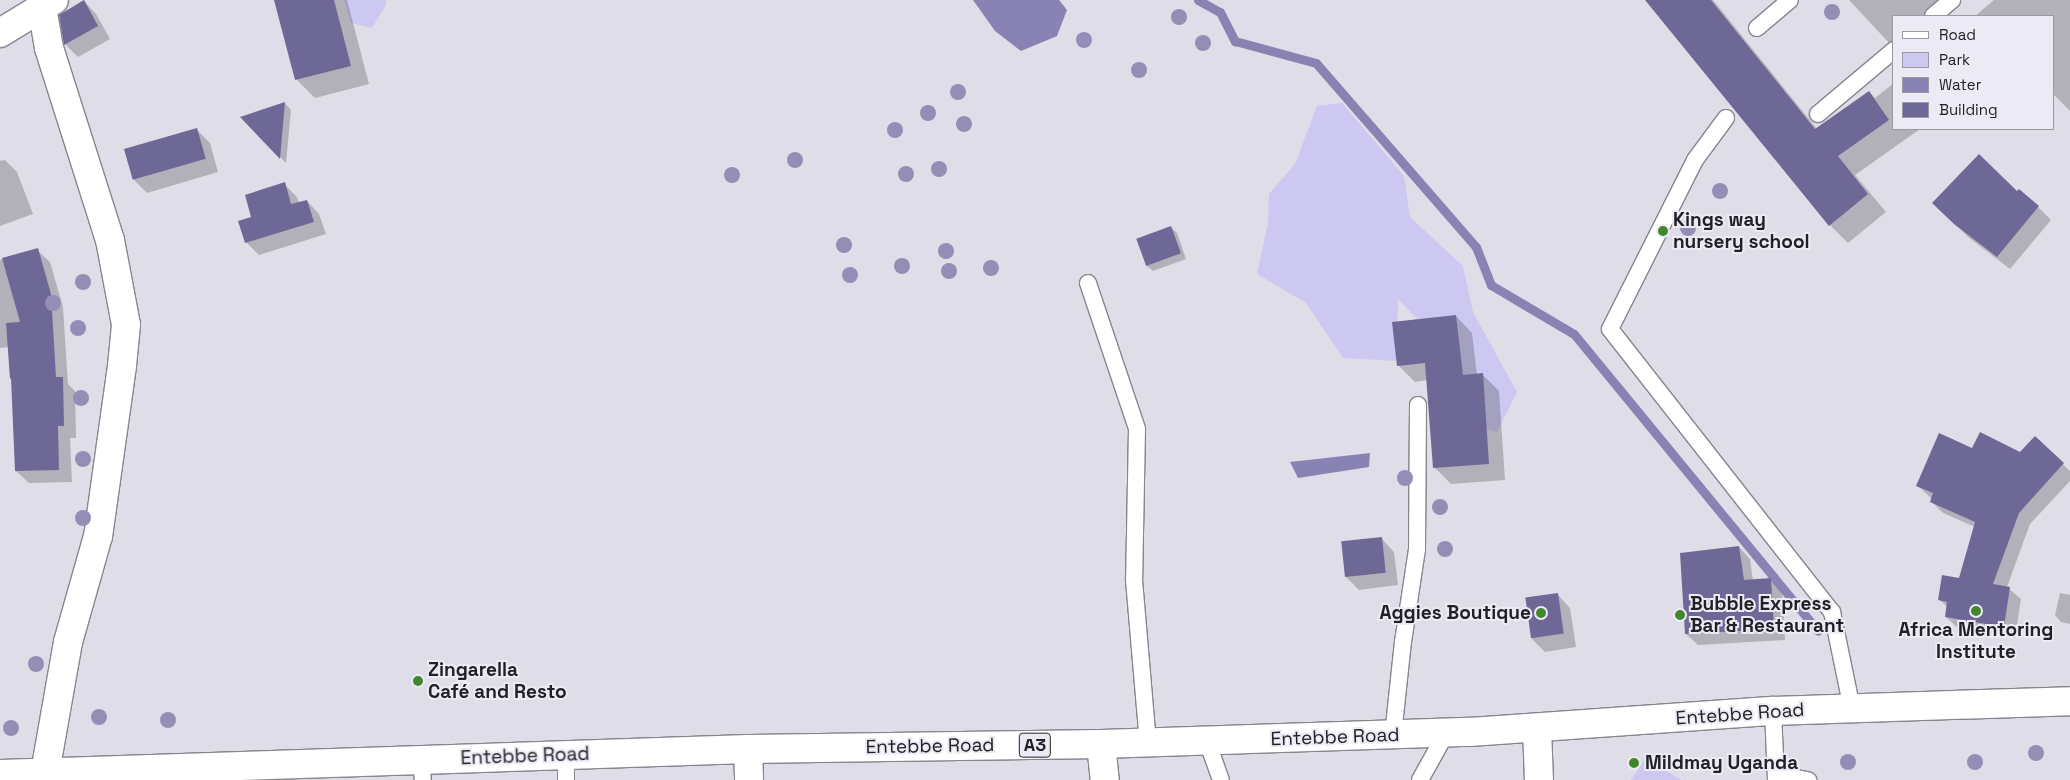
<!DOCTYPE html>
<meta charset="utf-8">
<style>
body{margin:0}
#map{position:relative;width:2070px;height:780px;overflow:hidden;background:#dfdee8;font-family:"Space Grotesk",sans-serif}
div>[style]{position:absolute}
.green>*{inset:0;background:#ccc8f1}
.water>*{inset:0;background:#8983b4}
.shadow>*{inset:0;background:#0003}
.stream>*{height:9px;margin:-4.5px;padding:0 4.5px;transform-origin:4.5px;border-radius:4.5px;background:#8983b4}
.building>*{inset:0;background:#6e6897;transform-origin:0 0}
.roads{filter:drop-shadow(1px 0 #85858e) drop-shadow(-1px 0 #85858e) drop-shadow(0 1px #85858e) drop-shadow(0 -1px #85858e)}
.service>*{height:16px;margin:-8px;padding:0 8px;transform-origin:8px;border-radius:8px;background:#fff}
.minor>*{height:28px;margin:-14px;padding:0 14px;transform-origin:14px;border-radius:14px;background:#fff}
.tertiary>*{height:28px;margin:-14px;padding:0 14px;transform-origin:14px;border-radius:14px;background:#fff}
.primary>*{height:28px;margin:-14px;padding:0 14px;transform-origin:14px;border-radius:14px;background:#fff}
.trees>*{width:16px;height:16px;margin:-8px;border-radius:50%;background:#948eb6}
.dots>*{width:14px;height:14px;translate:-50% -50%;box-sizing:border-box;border:2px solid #ecebf5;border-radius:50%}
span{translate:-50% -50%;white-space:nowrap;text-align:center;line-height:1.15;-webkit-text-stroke:4px #ecebf5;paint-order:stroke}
.shield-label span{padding:1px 4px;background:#ecebf5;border:1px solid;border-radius:4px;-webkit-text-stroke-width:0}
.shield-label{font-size:18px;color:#212125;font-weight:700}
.poi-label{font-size:19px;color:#212125;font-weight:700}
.left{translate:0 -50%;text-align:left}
.right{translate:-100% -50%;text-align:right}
.street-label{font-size:19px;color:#212125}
.legend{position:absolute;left:1892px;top:15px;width:162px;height:115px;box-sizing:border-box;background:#ecebf5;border:1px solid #9b9aa2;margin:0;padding:6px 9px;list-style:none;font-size:15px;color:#212125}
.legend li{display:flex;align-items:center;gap:10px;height:25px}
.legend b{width:25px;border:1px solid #9b9aa2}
</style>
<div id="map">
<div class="green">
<div style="clip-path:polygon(344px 0,386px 0,386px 5px,372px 28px,351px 23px)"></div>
<div style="clip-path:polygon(1342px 103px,1404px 176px,1410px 217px,1463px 266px,1473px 312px,1517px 392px,1497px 432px,1428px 406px,1436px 338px,1398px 299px,1396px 361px,1343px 358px,1306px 303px,1257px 274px,1268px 223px,1269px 194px,1295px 164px,1317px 106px)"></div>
<div style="clip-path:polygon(1645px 759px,1682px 780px,1631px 780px)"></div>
</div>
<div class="water">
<div style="clip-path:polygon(973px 0,1059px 0,1067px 10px,1057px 36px,1021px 51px,995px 31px)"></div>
<div style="clip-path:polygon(1370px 453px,1369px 467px,1298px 478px,1290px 462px)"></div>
</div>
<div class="shadow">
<div style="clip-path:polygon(276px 0,347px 0,369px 84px,315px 98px,296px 79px)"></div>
<div style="clip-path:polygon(1646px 0,1713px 0,1817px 129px,1869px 92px,1875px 98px,1894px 83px,1894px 129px,1920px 129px,1855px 175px,1886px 212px,1848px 243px,1830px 225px)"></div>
<div style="clip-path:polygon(1849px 0,1942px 0,1923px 16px,1894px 16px,1894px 42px,1891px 45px)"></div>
<div style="clip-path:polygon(1994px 0,2070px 0,2070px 111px,2054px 95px,2054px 16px,1975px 16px)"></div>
<div style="clip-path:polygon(84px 1px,96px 14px,110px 39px,78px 57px,65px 44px)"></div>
<div style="clip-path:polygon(285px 103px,291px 110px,286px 163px,242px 118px)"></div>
<div style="clip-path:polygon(197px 130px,210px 143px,218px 172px,147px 193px,134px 180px,126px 150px)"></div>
<div style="clip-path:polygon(5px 160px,17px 172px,33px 214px,0 226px,0 161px)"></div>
<div style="clip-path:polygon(284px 184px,297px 197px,299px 203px,307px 201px,319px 214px,326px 234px,259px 255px,246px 242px,253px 217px)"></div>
<div style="clip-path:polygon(2017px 193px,2038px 207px,2051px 220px,2010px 269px,1968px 237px,1934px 203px)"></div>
<div style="clip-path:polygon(1171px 227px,1177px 233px,1186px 259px,1153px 271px,1146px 265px)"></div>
<div style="clip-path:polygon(37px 250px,50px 262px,63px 307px,68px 384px,75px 391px,76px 438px,70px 438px,72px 482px,29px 483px,16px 471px,13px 380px,9px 347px,0 348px,0 260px)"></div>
<div style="clip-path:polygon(1456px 316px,1472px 333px,1477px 375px,1482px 374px,1499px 391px,1505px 480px,1451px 484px,1434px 467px,1427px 380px,1415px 382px,1398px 365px)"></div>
<div style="clip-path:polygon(2035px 438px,2070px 471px,2070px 481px,2030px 524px,2007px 587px,2021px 599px,2015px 638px,1958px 628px,1946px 617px,1948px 608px,1940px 600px,1960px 579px,1975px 527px,1943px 513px,1931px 501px,1932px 499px,1918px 486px,1972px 449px,2020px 454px)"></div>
<div style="clip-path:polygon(1382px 539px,1394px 552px,1398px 585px,1359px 590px,1346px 577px)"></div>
<div style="clip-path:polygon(1739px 547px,1750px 559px,1753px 581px,1771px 579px,1782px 591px,1785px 640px,1698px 645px,1686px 634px)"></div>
<div style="clip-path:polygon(2060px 593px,2070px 595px,2070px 624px,2061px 622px,2055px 615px)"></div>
<div style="clip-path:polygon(1558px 595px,1570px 608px,1576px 647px,1545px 652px,1532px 639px)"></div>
</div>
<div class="stream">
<div style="left:1198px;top:0;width:25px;rotate:29deg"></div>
<div style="left:1220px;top:12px;width:33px;rotate:63deg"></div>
<div style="left:1235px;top:41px;width:84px;rotate:15.2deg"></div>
<div style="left:1316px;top:63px;width:244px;rotate:49deg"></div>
<div style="left:1476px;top:247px;width:41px;rotate:68.5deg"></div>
<div style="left:1491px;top:285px;width:96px;rotate:30.6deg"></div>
<div style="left:1574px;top:334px;width:384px;rotate:50.6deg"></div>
</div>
<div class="building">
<div style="clip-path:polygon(84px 0,98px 26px,64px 45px,59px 15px)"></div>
<div style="clip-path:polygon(274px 0,334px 0,351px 66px,295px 80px)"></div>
<div style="clip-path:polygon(1645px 0,1711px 0,1815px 129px,1869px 91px,1889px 120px,1838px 156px,1868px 194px,1829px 226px)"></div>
<div style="clip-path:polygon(285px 102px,280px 159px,240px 117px)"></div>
<div style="left:197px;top:128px;width:32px;height:76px;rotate:74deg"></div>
<div style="clip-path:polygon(1979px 154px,2017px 191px,2019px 189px,2039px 206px,1997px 257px,1954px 224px,1932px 203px)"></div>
<div style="clip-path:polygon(285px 182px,291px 204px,307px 200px,314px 222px,245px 243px,238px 221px,251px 217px,245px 195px)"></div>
<div style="left:1171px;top:226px;width:29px;height:37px;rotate:70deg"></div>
<div style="clip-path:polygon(38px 248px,51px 294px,56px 377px,63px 377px,64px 426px,58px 426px,59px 470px,15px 471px,11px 378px,10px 379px,6px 323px,20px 322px,2px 258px)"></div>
<div style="clip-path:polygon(1456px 315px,1463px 375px,1483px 373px,1489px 464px,1433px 468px,1425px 363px,1397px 366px,1392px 322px)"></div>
<div style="clip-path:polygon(1980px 432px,2020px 452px,2035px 436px,2064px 463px,2019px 513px,1993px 584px,2010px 587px,2004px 627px,1945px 617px,1947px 602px,1938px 600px,1942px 575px,1959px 578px,1975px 522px,1930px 502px,1933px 493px,1916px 486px,1939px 433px,1972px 448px)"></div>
<div style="left:1382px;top:537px;width:36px;height:41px;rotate:84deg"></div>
<div style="clip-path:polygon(1739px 546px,1744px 580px,1771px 578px,1774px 629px,1685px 634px,1680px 553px)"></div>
<div style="left:1558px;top:593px;width:41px;height:33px;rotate:82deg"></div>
</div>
<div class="roads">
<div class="service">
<div style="left:1933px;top:16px;width:25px;rotate:-40deg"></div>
<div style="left:1757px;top:28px;width:43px;rotate:-40.3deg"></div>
<div style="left:1818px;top:114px;width:99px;rotate:-40.1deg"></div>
<div style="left:1726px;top:118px;width:52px;rotate:126.4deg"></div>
<div style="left:1695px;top:160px;width:189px;rotate:116.7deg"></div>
<div style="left:1610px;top:329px;width:360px;rotate:51.9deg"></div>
<div style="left:1832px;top:612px;width:99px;rotate:78.3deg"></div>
<div style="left:1088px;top:283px;width:154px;rotate:71.4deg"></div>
<div style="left:1137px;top:429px;width:151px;rotate:91.1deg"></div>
<div style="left:1134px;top:580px;width:164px;rotate:85.1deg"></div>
<div style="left:1773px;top:711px;width:69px;rotate:87.5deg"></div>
<div style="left:1393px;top:735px;width:94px;rotate:-83.9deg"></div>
<div style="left:1403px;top:642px;width:94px;rotate:-81.4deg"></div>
<div style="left:1417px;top:549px;width:144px;rotate:-89.6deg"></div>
<div style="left:1207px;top:741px;width:41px;rotate:70.3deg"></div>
<div style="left:421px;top:759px;width:21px;rotate:85deg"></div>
<div style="left:1776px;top:774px;width:33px;rotate:11deg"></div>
<div style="left:566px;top:780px;width:25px;rotate:-90deg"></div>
<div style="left:1420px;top:780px;width:54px;rotate:-61deg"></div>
</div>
<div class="minor">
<div style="left:42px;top:7px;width:42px;rotate:80.3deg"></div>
<div style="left:49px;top:48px;width:201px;rotate:72.4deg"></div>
<div style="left:110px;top:240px;width:86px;rotate:79.3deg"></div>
<div style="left:126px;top:325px;width:41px;rotate:95.6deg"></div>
<div style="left:122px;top:366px;width:172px;rotate:98deg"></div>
<div style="left:98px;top:536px;width:110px;rotate:105.8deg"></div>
<div style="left:68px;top:642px;width:132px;rotate:100deg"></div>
<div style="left:0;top:33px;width:63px;rotate:-31.4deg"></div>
<div style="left:1537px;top:729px;width:51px;rotate:87.8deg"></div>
<div style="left:1101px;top:744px;width:36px;rotate:84deg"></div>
</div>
<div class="tertiary">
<div style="left:748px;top:749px;width:31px;rotate:88deg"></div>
</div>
<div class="primary">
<div style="left:0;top:774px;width:748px;rotate:-1.91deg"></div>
<div style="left:748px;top:749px;width:353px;rotate:-0.8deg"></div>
<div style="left:1101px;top:744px;width:369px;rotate:-1.9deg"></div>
<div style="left:1470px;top:732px;width:304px;rotate:-4deg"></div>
<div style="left:1773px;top:711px;width:297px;rotate:-1.9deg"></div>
</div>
</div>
<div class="trees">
<div style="left:1832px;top:12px"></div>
<div style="left:1179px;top:17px"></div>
<div style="left:1084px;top:40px"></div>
<div style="left:1203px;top:43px"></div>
<div style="left:1139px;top:70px"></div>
<div style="left:958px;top:92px"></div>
<div style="left:928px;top:113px"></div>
<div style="left:964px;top:124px"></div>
<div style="left:895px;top:130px"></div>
<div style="left:795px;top:160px"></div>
<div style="left:939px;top:169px"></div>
<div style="left:906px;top:174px"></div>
<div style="left:732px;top:175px"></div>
<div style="left:1720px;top:191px"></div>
<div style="left:1688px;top:228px"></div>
<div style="left:844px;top:245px"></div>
<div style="left:946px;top:251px"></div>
<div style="left:902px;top:266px"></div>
<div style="left:991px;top:268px"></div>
<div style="left:949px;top:271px"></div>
<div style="left:850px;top:275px"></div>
<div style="left:83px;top:282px"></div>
<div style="left:53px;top:303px"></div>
<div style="left:78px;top:328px"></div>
<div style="left:81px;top:398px"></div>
<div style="left:83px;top:459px"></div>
<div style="left:1405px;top:478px"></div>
<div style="left:1440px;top:507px"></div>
<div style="left:83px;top:518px"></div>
<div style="left:1445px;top:549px"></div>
<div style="left:36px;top:664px"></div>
<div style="left:99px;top:717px"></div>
<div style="left:168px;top:720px"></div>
<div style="left:11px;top:728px"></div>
<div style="left:2036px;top:753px"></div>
<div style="left:1848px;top:762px"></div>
<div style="left:1975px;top:762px"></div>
</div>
<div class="dots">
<div style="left:1663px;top:231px;background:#41882d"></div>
<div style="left:1976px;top:611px;background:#41882d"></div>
<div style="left:1541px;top:613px;background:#41882d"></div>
<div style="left:1680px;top:615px;background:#41882d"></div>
<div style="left:418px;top:681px;background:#41882d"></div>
<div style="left:1634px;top:763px;background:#41882d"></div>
</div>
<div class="shield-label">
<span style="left:1035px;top:745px">A3</span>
</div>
<div class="poi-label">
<span class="left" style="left:1673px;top:231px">Kings way<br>nursery school</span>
<span class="left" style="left:1690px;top:615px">Bubble Express<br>Bar &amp; Restaurant</span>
<span class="right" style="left:1531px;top:613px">Aggies Boutique</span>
<span style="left:1976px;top:641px">Africa Mentoring<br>Institute</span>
<span class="left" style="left:428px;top:681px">Zingarella<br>Café and Resto</span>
<span class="left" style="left:1645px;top:763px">Mildmay Uganda</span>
</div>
<div class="street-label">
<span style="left:1740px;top:714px;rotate:-4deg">Entebbe Road</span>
<span style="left:1335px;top:737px;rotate:-2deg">Entebbe Road</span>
<span style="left:930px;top:746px;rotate:-1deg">Entebbe Road</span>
<span style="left:525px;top:756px;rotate:-2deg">Entebbe Road</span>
</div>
<ul class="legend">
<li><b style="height:6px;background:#fff"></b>Road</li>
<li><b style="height:14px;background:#ccc8f1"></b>Park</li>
<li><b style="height:14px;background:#8983b4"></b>Water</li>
<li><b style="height:14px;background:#6e6897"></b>Building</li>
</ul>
</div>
